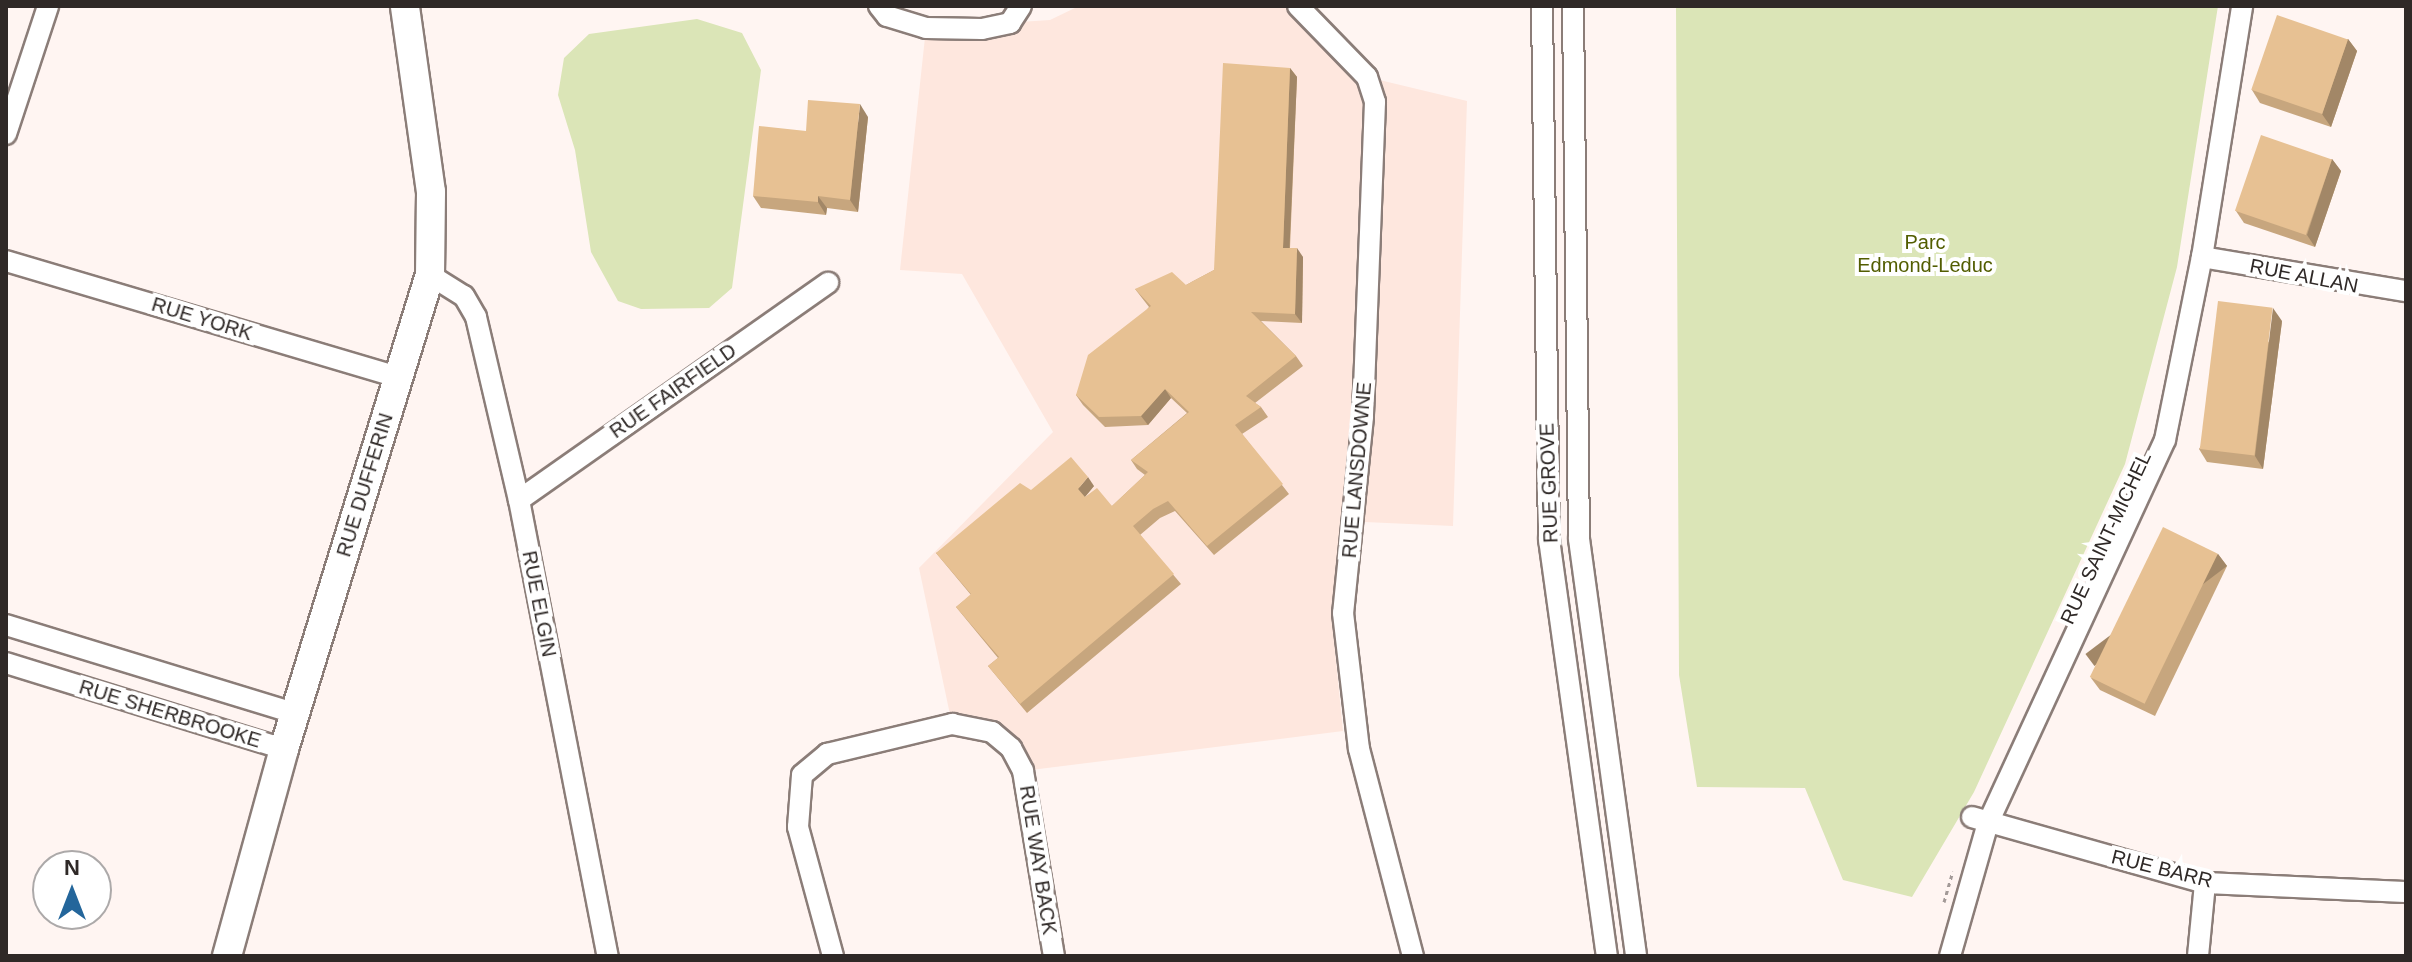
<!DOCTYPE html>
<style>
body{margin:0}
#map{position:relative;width:2412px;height:962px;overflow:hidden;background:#fff5f2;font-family:Helvetica,sans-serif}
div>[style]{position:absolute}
.built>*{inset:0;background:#fee7de}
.green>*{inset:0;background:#dbe5b7}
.path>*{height:3px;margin-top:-1.5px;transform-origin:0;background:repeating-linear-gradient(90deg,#a39a98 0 4px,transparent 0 8px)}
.roads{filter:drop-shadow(2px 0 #8b7d78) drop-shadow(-2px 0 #8b7d78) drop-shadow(0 2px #8b7d78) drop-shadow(0 -2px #8b7d78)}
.minor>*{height:20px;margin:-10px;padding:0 10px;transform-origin:10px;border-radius:10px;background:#fff}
.secondary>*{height:28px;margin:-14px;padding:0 14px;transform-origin:14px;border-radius:14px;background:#fff}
.wall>*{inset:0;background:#c7a67e}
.shaded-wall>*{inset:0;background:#a28767;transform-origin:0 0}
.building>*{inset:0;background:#e7c193;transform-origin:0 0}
span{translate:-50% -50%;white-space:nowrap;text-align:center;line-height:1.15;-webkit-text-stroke:8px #fff;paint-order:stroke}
.park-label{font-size:20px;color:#525d01}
.street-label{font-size:20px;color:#2f2927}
.frame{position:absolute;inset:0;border:8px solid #2f2927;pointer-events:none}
.north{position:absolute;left:32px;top:850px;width:80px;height:80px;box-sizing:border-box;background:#fff;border:2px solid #aca9a9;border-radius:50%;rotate:0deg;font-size:22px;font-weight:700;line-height:32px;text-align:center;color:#2f2927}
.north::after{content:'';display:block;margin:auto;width:28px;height:36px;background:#24669b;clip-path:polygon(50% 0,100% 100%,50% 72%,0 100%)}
</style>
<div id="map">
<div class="built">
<div style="clip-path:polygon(1079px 6px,1298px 6px,1367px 77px,1467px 101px,1453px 526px,1343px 521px,1332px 621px,1343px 731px,1023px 771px,1011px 748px,952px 724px,919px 568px,1053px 432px,962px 274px,900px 270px,926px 28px,1050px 20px)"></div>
</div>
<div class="green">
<div style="clip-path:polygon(1676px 6px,2218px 6px,2177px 267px,2125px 464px,1974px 792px,1912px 897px,1843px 880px,1805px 788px,1697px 787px,1679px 675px)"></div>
<div style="clip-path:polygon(697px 19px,742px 33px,761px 70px,732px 288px,709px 308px,641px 309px,618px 301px,591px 252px,575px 150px,558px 95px,564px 58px,589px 34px)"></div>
</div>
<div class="path">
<div style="left:1944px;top:902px;width:32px;rotate:-74deg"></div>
</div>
<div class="roads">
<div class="minor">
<div style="left:879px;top:6px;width:13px;rotate:51deg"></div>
<div style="left:887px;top:16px;width:41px;rotate:17.1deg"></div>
<div style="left:926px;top:28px;width:56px;rotate:1deg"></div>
<div style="left:982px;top:29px;width:29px;rotate:-12deg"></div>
<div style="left:1010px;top:23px;width:20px;rotate:-57deg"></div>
<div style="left:1298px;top:6px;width:99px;rotate:45.8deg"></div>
<div style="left:1367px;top:77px;width:26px;rotate:72deg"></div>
<div style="left:1375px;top:102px;width:315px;rotate:92.2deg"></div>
<div style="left:1363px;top:417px;width:197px;rotate:95.8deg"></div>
<div style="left:1343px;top:613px;width:137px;rotate:83.3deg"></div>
<div style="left:1359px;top:749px;width:214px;rotate:75.4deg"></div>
<div style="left:1542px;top:6px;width:533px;rotate:89.25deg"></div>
<div style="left:1549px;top:539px;width:421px;rotate:82.1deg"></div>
<div style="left:1573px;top:6px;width:533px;rotate:89.36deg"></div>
<div style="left:1579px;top:539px;width:421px;rotate:82.2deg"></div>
<div style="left:6px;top:134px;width:135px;rotate:-71.8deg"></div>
<div style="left:2202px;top:257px;width:207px;rotate:9.5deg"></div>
<div style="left:6px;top:261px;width:409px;rotate:16.5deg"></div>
<div style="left:430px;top:275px;width:40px;rotate:32deg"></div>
<div style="left:464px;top:296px;width:24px;rotate:60deg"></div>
<div style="left:476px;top:317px;width:188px;rotate:76.8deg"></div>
<div style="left:519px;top:500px;width:465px;rotate:79deg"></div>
<div style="left:519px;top:500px;width:378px;rotate:-35.1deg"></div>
<div style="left:6px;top:625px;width:301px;rotate:17deg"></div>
<div style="left:6px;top:663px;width:291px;rotate:17.2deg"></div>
<div style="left:1972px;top:817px;width:242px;rotate:15.8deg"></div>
<div style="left:2205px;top:883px;width:201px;rotate:2.6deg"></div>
<div style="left:833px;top:956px;width:134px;rotate:-105.2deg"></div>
<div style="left:798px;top:827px;width:52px;rotate:-85.6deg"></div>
<div style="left:802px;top:775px;width:33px;rotate:-40deg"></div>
<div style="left:827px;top:754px;width:129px;rotate:-13.5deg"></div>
<div style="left:952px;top:724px;width:41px;rotate:11.3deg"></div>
<div style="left:992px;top:732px;width:25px;rotate:40deg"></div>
<div style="left:1011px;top:748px;width:26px;rotate:62deg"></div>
<div style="left:1023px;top:771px;width:188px;rotate:80.5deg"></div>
<div style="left:1950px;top:956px;width:138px;rotate:-74.1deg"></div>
<div style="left:1988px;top:823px;width:422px;rotate:-65.2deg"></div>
<div style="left:2165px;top:440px;width:187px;rotate:-78.6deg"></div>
<div style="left:2202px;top:257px;width:254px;rotate:-80.9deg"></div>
<div style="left:2198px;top:956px;width:73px;rotate:-84.5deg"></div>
</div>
<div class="secondary">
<div style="left:227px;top:956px;width:215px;rotate:-74.6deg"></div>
<div style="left:284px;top:749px;width:496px;rotate:-72.9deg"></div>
<div style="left:430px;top:275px;width:83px;rotate:-89.3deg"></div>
<div style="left:431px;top:192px;width:188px;rotate:-98deg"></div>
</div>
</div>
<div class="wall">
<div style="clip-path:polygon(2348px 39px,2357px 51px,2331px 127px,2260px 103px,2252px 90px)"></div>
<div style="clip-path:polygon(1290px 68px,1297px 77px,1290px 248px,1303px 257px,1302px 323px,1261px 321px,1296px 356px,1303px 366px,1255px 403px,1261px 407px,1268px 417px,1242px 434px,1289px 494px,1214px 555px,1175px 511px,1160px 518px,1140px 535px,1181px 584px,1027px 713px,988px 666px,998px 658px,956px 607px,971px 595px,936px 553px,1031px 490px,1094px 486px,1085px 497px,1112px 506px,1145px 475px,1137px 469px,1131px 460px,1187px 413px,1171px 398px,1148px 425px,1105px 427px,1083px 405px,1076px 395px,1149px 307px,1135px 289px,1186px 285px,1214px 270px)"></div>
<div style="clip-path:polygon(868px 117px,858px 212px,827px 208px,826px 215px,761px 208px,753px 196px)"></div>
<div style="clip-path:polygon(2332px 159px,2341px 171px,2315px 247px,2244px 223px,2236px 211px)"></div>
<div style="clip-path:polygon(2282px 321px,2263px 469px,2207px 462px,2199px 449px)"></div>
<div style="clip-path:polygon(2218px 554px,2227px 566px,2155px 716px,2100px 690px,2091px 678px)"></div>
</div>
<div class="shaded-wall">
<div style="clip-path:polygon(2348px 39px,2357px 51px,2331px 127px,2322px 114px)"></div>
<div style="clip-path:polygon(1290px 68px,1297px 77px,1289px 258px,1283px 248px)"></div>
<div style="clip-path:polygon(860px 104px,868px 117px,858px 212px,850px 200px)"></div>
<div style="clip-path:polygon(2332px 159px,2341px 171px,2315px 247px,2307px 235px)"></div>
<div style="clip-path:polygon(818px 196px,827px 208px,826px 215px,818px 202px)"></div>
<div style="clip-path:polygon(1297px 248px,1303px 257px,1302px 323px,1295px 314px)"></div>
<div style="clip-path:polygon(2273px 308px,2282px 321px,2263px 469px,2255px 456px)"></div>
<div style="clip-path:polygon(1165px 389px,1171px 398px,1148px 425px,1141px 416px)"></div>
<div style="clip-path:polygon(1088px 477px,1094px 486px,1084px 498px,1078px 489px)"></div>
<div style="left:2218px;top:554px;width:15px;height:166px;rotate:53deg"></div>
</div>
<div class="building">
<div style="left:2277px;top:15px;width:75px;height:79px;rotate:19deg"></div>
<div style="clip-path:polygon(1223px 63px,1290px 68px,1283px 248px,1297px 248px,1295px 314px,1251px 312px,1296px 356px,1246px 396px,1261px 407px,1235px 425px,1283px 484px,1207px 546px,1168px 501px,1153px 509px,1133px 526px,1174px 574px,1020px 704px,988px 666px,999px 657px,956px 607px,971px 594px,936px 553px,1020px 483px,1031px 490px,1071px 457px,1088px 477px,1078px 489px,1085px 497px,1097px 488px,1112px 506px,1148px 472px,1131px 460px,1189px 412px,1165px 389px,1141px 416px,1099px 417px,1076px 395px,1088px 355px,1151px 306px,1135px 289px,1172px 272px,1186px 285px,1214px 270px)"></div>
<div style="clip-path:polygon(808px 100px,860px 104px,850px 200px,818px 196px,818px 202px,753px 196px,759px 126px,806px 131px)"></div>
<div style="left:2261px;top:135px;width:75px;height:80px;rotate:19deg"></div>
<div style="left:2218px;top:301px;width:55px;height:149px;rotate:7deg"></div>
<div style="left:2163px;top:527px;width:61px;height:167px;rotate:26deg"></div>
</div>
<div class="park-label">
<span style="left:1925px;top:254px">Parc<br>Edmond-Leduc</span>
</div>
<div class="street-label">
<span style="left:2304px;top:276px;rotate:11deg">RUE ALLAN</span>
<span style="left:202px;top:319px;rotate:17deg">RUE YORK</span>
<span style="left:673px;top:391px;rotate:-35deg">RUE FAIRFIELD</span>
<span style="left:1357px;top:470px;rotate:-85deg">RUE LANSDOWNE</span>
<span style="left:1549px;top:483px;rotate:-92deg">RUE GROVE</span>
<span style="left:365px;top:485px;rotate:-73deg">RUE DUFFERIN</span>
<span style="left:2106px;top:538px;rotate:-65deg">RUE SAINT-MICHEL</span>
<span style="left:539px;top:604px;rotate:79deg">RUE ELGIN</span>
<span style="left:170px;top:714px;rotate:17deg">RUE SHERBROOKE</span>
<span style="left:1038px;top:860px;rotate:81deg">RUE WAY BACK</span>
<span style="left:2162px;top:869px;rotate:14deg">RUE BARR</span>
</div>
<div class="frame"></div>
<div class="north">N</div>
</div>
